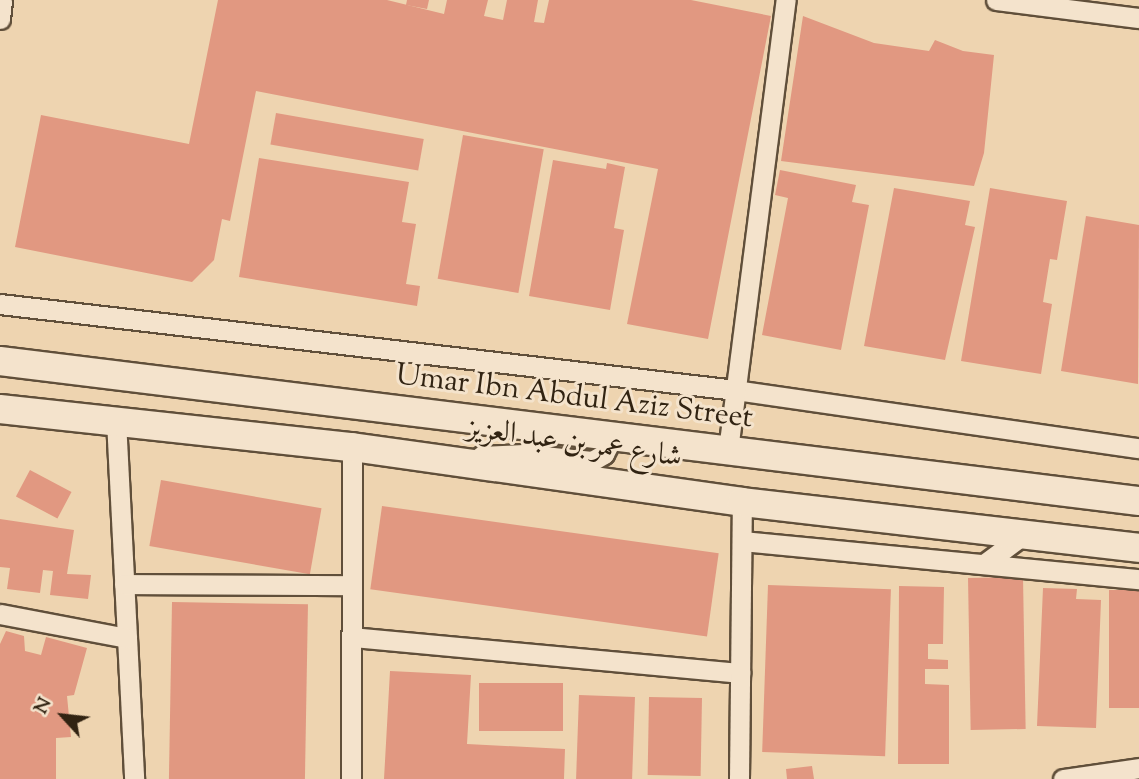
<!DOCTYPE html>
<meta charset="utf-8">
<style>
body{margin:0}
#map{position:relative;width:1139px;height:779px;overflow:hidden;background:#eed4b0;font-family:"Sorts Mill Goudy",Amiri,serif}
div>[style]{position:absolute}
.building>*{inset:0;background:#e19881;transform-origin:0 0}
.roads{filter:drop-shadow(2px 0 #604f3a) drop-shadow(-2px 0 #604f3a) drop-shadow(0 2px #604f3a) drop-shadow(0 -2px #604f3a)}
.minor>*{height:19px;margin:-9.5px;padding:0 9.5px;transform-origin:9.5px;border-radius:9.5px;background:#f4e3cc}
.secondary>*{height:28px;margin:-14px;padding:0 14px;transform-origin:14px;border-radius:14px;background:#f4e3cc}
span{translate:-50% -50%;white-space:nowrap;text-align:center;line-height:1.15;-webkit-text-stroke:6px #f4e3cc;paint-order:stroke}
.street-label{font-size:30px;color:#312312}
.north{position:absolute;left:28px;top:681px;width:70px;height:70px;-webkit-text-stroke:5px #f4e3cc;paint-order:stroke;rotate:297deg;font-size:19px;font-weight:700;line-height:28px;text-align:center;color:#312312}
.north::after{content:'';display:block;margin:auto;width:24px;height:32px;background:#312312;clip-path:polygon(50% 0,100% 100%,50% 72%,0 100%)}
</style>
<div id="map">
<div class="building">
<div style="clip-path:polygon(218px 0,387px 0,444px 14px,447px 0,488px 0,484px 16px,503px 20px,507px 0,538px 0,534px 22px,544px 23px,549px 0,691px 0,771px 16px,708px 339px,627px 324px,658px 169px,256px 91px,230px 221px,222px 219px,214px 260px,192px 282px,15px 247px,41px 115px,189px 144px)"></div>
<div style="clip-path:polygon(407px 0,429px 0,427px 9px,406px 5px)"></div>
<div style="clip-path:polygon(803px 16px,874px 43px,929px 51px,935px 40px,963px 51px,994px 55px,984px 153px,974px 186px,781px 161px)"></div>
<div style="left:276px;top:113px;width:150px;height:32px;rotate:10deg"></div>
<div style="left:463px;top:135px;width:82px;height:146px;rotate:10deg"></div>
<div style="clip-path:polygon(259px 158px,409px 182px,402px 222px,416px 224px,406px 284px,420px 286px,417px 306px,239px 277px)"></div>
<div style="clip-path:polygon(553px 160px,606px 169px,607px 163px,625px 167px,614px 228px,624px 230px,610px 310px,529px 296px)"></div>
<div style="clip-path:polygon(780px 170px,856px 185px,852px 202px,869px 205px,841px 350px,762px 335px,788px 198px,775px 195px)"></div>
<div style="clip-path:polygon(894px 188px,970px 201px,965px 225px,975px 227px,945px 360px,864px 346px)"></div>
<div style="clip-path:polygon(990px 188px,1067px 201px,1057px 260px,1050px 259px,1043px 302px,1052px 304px,1041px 374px,961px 361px)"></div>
<div style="clip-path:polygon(1086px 216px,1139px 225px,1138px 384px,1061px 371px)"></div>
<div style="left:30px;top:470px;width:47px;height:30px;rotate:28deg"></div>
<div style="left:161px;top:480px;width:163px;height:67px;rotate:10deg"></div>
<div style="left:382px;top:506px;width:340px;height:84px;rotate:8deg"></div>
<div style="clip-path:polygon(0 519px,74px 530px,67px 574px,91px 575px,88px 599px,50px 595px,53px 571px,43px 570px,40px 593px,7px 589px,10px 568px,0 567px)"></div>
<div style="left:1023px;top:577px;width:152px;height:55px;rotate:89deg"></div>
<div style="left:768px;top:585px;width:123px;height:167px;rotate:2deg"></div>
<div style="clip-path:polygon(899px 586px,944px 587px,943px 644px,928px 644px,928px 659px,948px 660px,948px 669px,925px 669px,925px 684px,949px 685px,949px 764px,898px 764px)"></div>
<div style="clip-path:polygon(1043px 588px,1077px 589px,1076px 599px,1101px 600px,1096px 728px,1037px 726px)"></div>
<div style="left:1139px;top:590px;width:118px;height:30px;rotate:90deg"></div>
<div style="left:172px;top:602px;width:136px;height:177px;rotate:1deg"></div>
<div style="clip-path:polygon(6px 631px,24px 636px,25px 651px,41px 655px,46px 637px,87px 648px,74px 695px,67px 696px,71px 737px,56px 738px,56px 779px,0 779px,0 644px)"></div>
<div style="clip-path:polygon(390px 671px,471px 675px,467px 744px,565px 749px,564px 779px,384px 779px)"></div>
<div style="left:563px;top:683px;width:48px;height:84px;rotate:90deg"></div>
<div style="left:579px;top:695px;width:56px;height:84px;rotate:2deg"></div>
<div style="left:649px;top:697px;width:53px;height:78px;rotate:1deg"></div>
<div style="clip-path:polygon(812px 766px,814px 779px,787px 779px,786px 769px)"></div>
</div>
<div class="roads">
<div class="minor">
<div style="left:996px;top:0;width:144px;rotate:7.2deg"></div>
<div style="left:0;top:19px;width:19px;rotate:-84deg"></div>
<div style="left:0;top:304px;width:740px;rotate:6.67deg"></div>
<div style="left:735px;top:390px;width:408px;rotate:8.2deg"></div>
<div style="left:116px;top:420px;width:359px;rotate:87.1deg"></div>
<div style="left:728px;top:450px;width:454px;rotate:-82.7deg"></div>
<div style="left:481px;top:456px;width:43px;rotate:-2.7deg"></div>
<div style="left:524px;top:454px;width:68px;rotate:5.9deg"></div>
<div style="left:592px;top:461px;width:14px;rotate:-30deg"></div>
<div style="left:604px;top:454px;width:20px;rotate:-63deg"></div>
<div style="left:742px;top:541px;width:399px;rotate:5.5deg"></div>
<div style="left:984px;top:564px;width:49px;rotate:-36.6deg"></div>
<div style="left:124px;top:584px;width:228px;rotate:0.3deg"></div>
<div style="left:0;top:614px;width:129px;rotate:10.7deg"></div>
<div style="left:352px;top:637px;width:390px;rotate:5.3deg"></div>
<div style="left:351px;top:779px;width:332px;rotate:-89.8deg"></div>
<div style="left:739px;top:779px;width:277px;rotate:-89.4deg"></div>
<div style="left:1063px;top:779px;width:77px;rotate:-8.2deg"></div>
</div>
<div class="secondary">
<div style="left:0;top:361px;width:1148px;rotate:7.01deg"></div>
<div style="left:0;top:409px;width:354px;rotate:6.2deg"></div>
<div style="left:352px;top:447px;width:394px;rotate:8deg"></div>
<div style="left:742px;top:502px;width:400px;rotate:6.6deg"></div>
</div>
</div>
<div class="street-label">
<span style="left:574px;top:398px;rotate:7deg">Umar Ibn Abdul Aziz Street</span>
<span style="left:574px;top:444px;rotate:8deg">شارع عمر بن عبد العزيز</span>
</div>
<div class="north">N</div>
</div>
